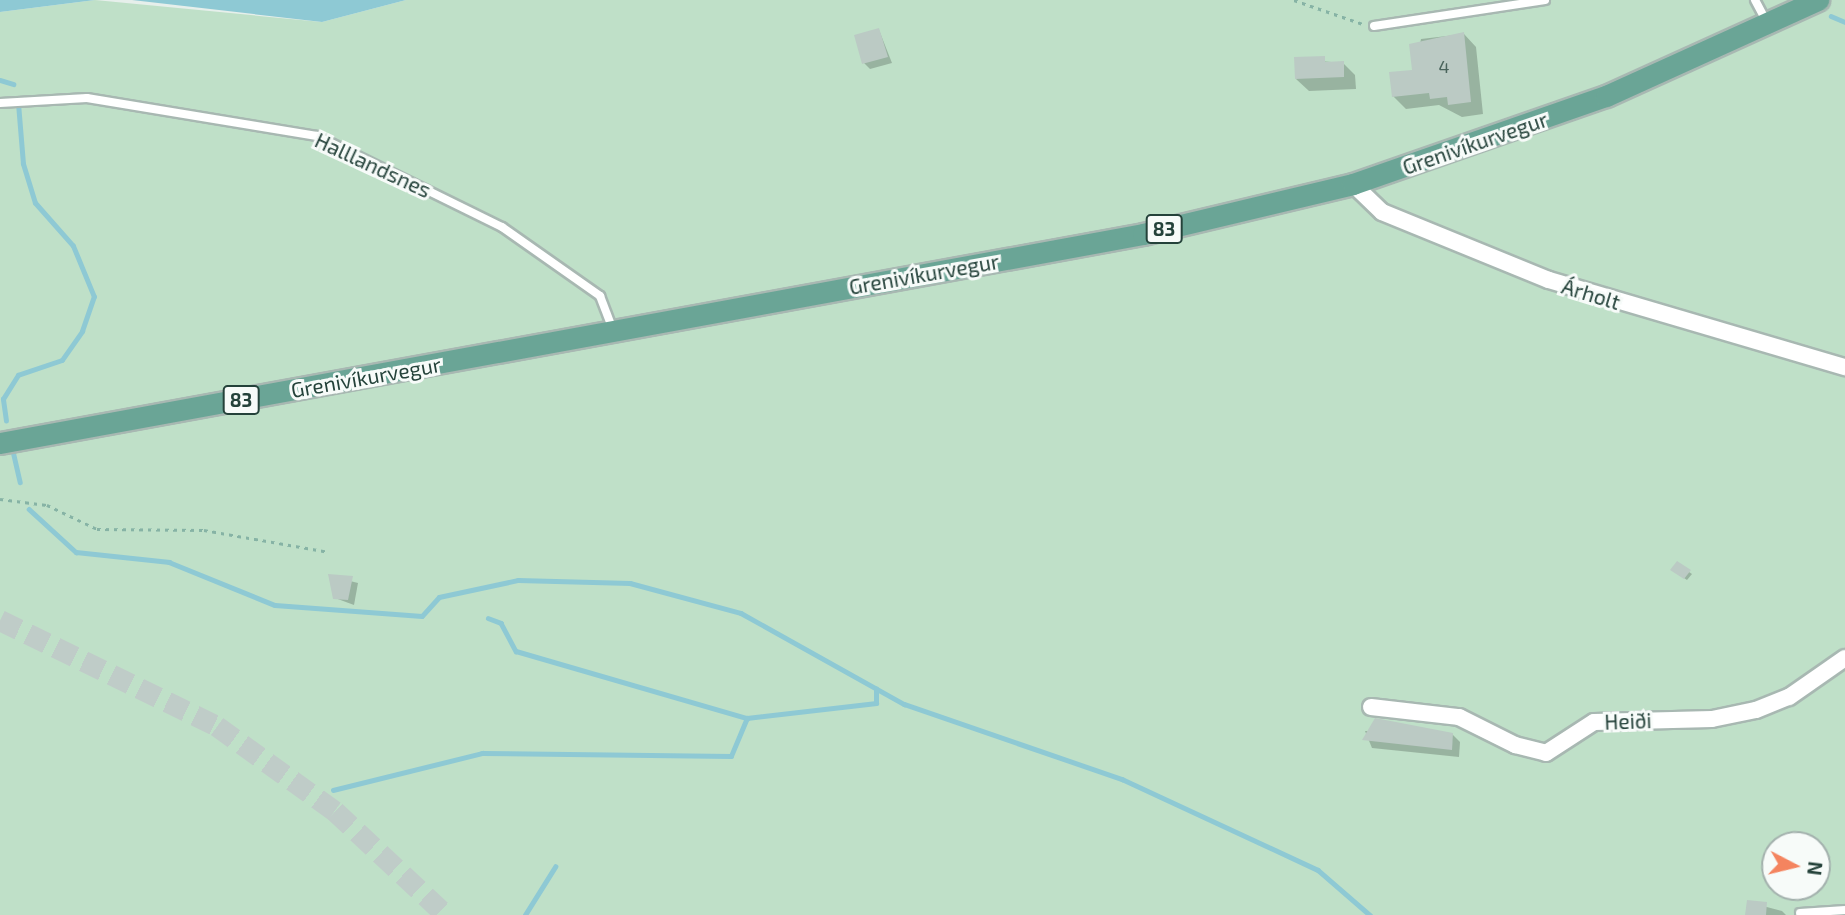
<!DOCTYPE html>
<meta charset="utf-8">
<style>
body{margin:0}
#map{position:relative;width:1845px;height:915px;overflow:hidden;background:#e6efeb;font-family:"Exo 2",sans-serif}
div>[style]{position:absolute}
[style*='--x']{left:calc(var(--x)*1px);top:calc(var(--y)*1px);width:calc(var(--w)*1px);rotate:calc(var(--a)*1deg)}
.green>*{inset:0;background:#bfe0c8}
.water>*{inset:0;background:#8ec9d4}
.shadow>*{inset:0;background:#0003}
.stream>*{height:4.5px;margin:-2.25px;padding:0 2.25px;transform-origin:2.25px;border-radius:2.25px;background:#8ec9d4}
.building>*{inset:0;background:#bbcac4}
.highway-tunnel>*{height:21px;margin-top:-10.5px;transform-origin:0;background:repeating-linear-gradient(90deg,#bfccc8 0 21px,transparent 0 31px)}
.path>*{height:2.5px;margin-top:-1.25px;transform-origin:0;background:repeating-linear-gradient(90deg,#86b3a5 0 3.5px,transparent 0 8.5px)}
.roads{filter:drop-shadow(2px 0 #a8b8b2) drop-shadow(-2px 0 #a8b8b2) drop-shadow(0 2px #a8b8b2) drop-shadow(0 -2px #a8b8b2)}
.lane>*{height:8px;margin:-4px;padding:0 4px;transform-origin:4px;border-radius:4px;background:#fff}
.street>*{height:16px;margin:-8px;padding:0 8px;transform-origin:8px;border-radius:8px;background:#fff}
.primary>*{height:21px;margin:-10.5px;padding:0 10.5px;transform-origin:10.5px;border-radius:10.5px;background:#6aa596}
span{translate:-50% -50%;white-space:nowrap;text-align:center;line-height:1.15;-webkit-text-stroke:6px #f7fbf9;paint-order:stroke}
.number-label{font-size:18px;color:#4a645c}
.number-label span{-webkit-text-stroke-width:0}
.shield-label span{padding:2px 5px;background:#f7fbf9;border:2px solid;border-radius:5px;-webkit-text-stroke-width:0}
.shield-label{font-size:19px;color:#24423a;font-weight:700}
.street-label{font-size:21px;color:#24423a}
.north{position:absolute;left:1761px;top:831px;width:70px;height:70px;box-sizing:border-box;background:#f7fbf9;border:2px solid #a3b1ad;border-radius:50%;rotate:97deg;font-size:19px;font-weight:700;line-height:28px;text-align:center;color:#24423a}
.north::after{content:'';display:block;margin:auto;width:24px;height:32px;background:#f4845f;clip-path:polygon(50% 0,100% 100%,50% 72%,0 100%)}
</style>
<div id="map">
<div class="green">
<div style="clip-path:polygon(evenodd,95px 0,322px 22px,406px 0,1845px 0,1845px 915px,0 915px,0 12px,95px 0,1775px 845px,1817px 845px,1817px 887px,1775px 887px,1775px 845px)"></div>
</div>
<div class="water">
<div style="clip-path:polygon(0 0,95px 0,0 12px)"></div>
<div style="clip-path:polygon(132px 0,406px 0,322px 22px)"></div>
</div>
<div class="shadow">
<div style="clip-path:polygon(879px 30px,892px 63px,870px 69px,864px 63px)"></div>
<div style="clip-path:polygon(1464px 34px,1476px 47px,1483px 114px,1462px 117px,1439px 105px,1406px 109px,1393px 96px,1414px 71px,1421px 39px)"></div>
<div style="clip-path:polygon(1296px 59px,1343px 63px,1355px 75px,1356px 89px,1309px 91px,1296px 79px)"></div>
<div style="clip-path:polygon(1675px 572px,1689px 572px,1692px 574px,1687px 580px)"></div>
<div style="clip-path:polygon(330px 576px,358px 583px,354px 605px,335px 598px)"></div>
<div style="clip-path:polygon(1365px 731px,1452px 734px,1460px 742px,1459px 757px,1372px 748px)"></div>
<div style="clip-path:polygon(1748px 902px,1782px 911px,1786px 915px,1747px 915px)"></div>
</div>
<div class="stream">
<div style="--x:1831;--y:16;--w:15;--a:23"></div>
<div style="--x:0;--y:80;--w:14;--a:17"></div>
<div style="--x:6;--y:421;--w:22;--a:-98"></div>
<div style="--x:3;--y:399;--w:28;--a:-58"></div>
<div style="--x:18;--y:375;--w:46;--a:-18.8"></div>
<div style="--x:62;--y:360;--w:35;--a:-55"></div>
<div style="--x:82;--y:331;--w:36;--a:-71"></div>
<div style="--x:94;--y:297;--w:55;--a:-112.4"></div>
<div style="--x:73;--y:246;--w:57;--a:-131.5"></div>
<div style="--x:35;--y:203;--w:41;--a:-107.1"></div>
<div style="--x:23;--y:164;--w:61;--a:-94.7"></div>
<div style="--x:13;--y:451;--w:32;--a:77"></div>
<div style="--x:29;--y:509;--w:64;--a:42.5"></div>
<div style="--x:76;--y:552;--w:94;--a:6.1"></div>
<div style="--x:169;--y:562;--w:114;--a:22.1"></div>
<div style="--x:275;--y:605;--w:147;--a:4.3"></div>
<div style="--x:422;--y:616;--w:25;--a:-48"></div>
<div style="--x:439;--y:597;--w:81;--a:-12.1"></div>
<div style="--x:518;--y:580;--w:112;--a:1.5"></div>
<div style="--x:630;--y:583;--w:115;--a:15.1"></div>
<div style="--x:741;--y:613;--w:187;--a:29.2"></div>
<div style="--x:904;--y:704;--w:231;--a:19"></div>
<div style="--x:1122;--y:779;--w:216;--a:24.9"></div>
<div style="--x:1318;--y:870;--w:69;--a:40.9"></div>
<div style="--x:488;--y:618;--w:14;--a:21"></div>
<div style="--x:501;--y:623;--w:32;--a:62"></div>
<div style="--x:516;--y:651;--w:241;--a:16.2"></div>
<div style="--x:747;--y:718;--w:130;--a:-6.6"></div>
<div style="--x:876;--y:703;--w:14;--a:-90"></div>
<div style="--x:333;--y:790;--w:154;--a:-13.9"></div>
<div style="--x:482;--y:753;--w:249;--a:0.7"></div>
<div style="--x:731;--y:756;--w:41;--a:-67.2"></div>
<div style="--x:525;--y:915;--w:57;--a:-58"></div>
</div>
<div class="building">
<div style="clip-path:polygon(879px 28px,888px 57px,862px 64px,854px 35px)"></div>
<div style="clip-path:polygon(1464px 32px,1471px 102px,1448px 105px,1447px 97px,1430px 99px,1429px 93px,1392px 97px,1389px 72px,1412px 70px,1409px 44px)"></div>
<div style="clip-path:polygon(1325px 56px,1325px 62px,1344px 61px,1344px 77px,1295px 79px,1294px 57px)"></div>
<div style="clip-path:polygon(1677px 561px,1691px 570px,1684px 579px,1670px 570px)"></div>
<div style="clip-path:polygon(328px 574px,353px 576px,348px 600px,333px 599px)"></div>
<div style="clip-path:polygon(1375px 718px,1453px 733px,1452px 750px,1362px 740px)"></div>
<div style="clip-path:polygon(1747px 900px,1767px 902px,1766px 915px,1745px 915px)"></div>
</div>
<div class="highway-tunnel">
<div style="--x:0;--y:620;--w:242;--a:26"></div>
<div style="--x:217;--y:726;--w:145;--a:35.8"></div>
<div style="--x:335;--y:811;--w:152;--a:43.1"></div>
</div>
<div class="path">
<div style="--x:1294;--y:0;--w:73;--a:19.2"></div>
<div style="--x:0;--y:499;--w:47;--a:7.3"></div>
<div style="--x:47;--y:505;--w:55;--a:25.6"></div>
<div style="--x:97;--y:529;--w:107;--a:0.5"></div>
<div style="--x:204;--y:530;--w:127;--a:10"></div>
</div>
<div class="roads">
<div class="lane">
<div style="--x:1755;--y:0;--w:24;--a:62"></div>
<div style="--x:1374;--y:26;--w:173;--a:-8.6"></div>
<div style="--x:0;--y:103;--w:87;--a:-3.3"></div>
<div style="--x:87;--y:98;--w:233;--a:9.4"></div>
<div style="--x:317;--y:136;--w:206;--a:26.2"></div>
<div style="--x:502;--y:227;--w:120;--a:35.1"></div>
<div style="--x:600;--y:296;--w:36;--a:69"></div>
<div style="--x:1800;--y:913;--w:45;--a:-3.8"></div>
</div>
<div class="street">
<div style="--x:1353;--y:184;--w:40;--a:44"></div>
<div style="--x:1382;--y:212;--w:180;--a:22.2"></div>
<div style="--x:1549;--y:280;--w:309;--a:16.4"></div>
<div style="--x:1371;--y:707;--w:89;--a:6.5"></div>
<div style="--x:1459;--y:717;--w:63;--a:26.6"></div>
<div style="--x:1515;--y:745;--w:32;--a:14"></div>
<div style="--x:1546;--y:753;--w:57;--a:-32.9"></div>
<div style="--x:1594;--y:722;--w:118;--a:-1.5"></div>
<div style="--x:1712;--y:719;--w:45;--a:-11.6"></div>
<div style="--x:1756;--y:710;--w:35;--a:-22"></div>
<div style="--x:1789;--y:697;--w:68;--a:-34.9"></div>
</div>
<div class="primary">
<div style="--x:0;--y:443;--w:1162;--a:-10.36"></div>
<div style="--x:1143;--y:234;--w:216;--a:-13.4"></div>
<div style="--x:1353;--y:184;--w:268;--a:-19.2"></div>
<div style="--x:1606;--y:96;--w:233;--a:-24.4"></div>
</div>
</div>
<div class="number-label">
<span style="left:1444px;top:66px">4</span>
</div>
<div class="shield-label">
<span style="left:1164px;top:229px">83</span>
<span style="left:241px;top:400px">83</span>
</div>
<div class="street-label">
<span style="left:1475px;top:143px;rotate:-19deg">Grenivíkurvegur</span>
<span style="left:373px;top:165px;rotate:25deg">Halllandsnes</span>
<span style="left:924px;top:274px;rotate:-10deg">Grenivíkurvegur</span>
<span style="left:1591px;top:294px;rotate:17deg">Árholt</span>
<span style="left:366px;top:377px;rotate:-10deg">Grenivíkurvegur</span>
<span style="left:1628px;top:721px;rotate:-2deg">Heiði</span>
</div>
<div class="north">N</div>
</div>
